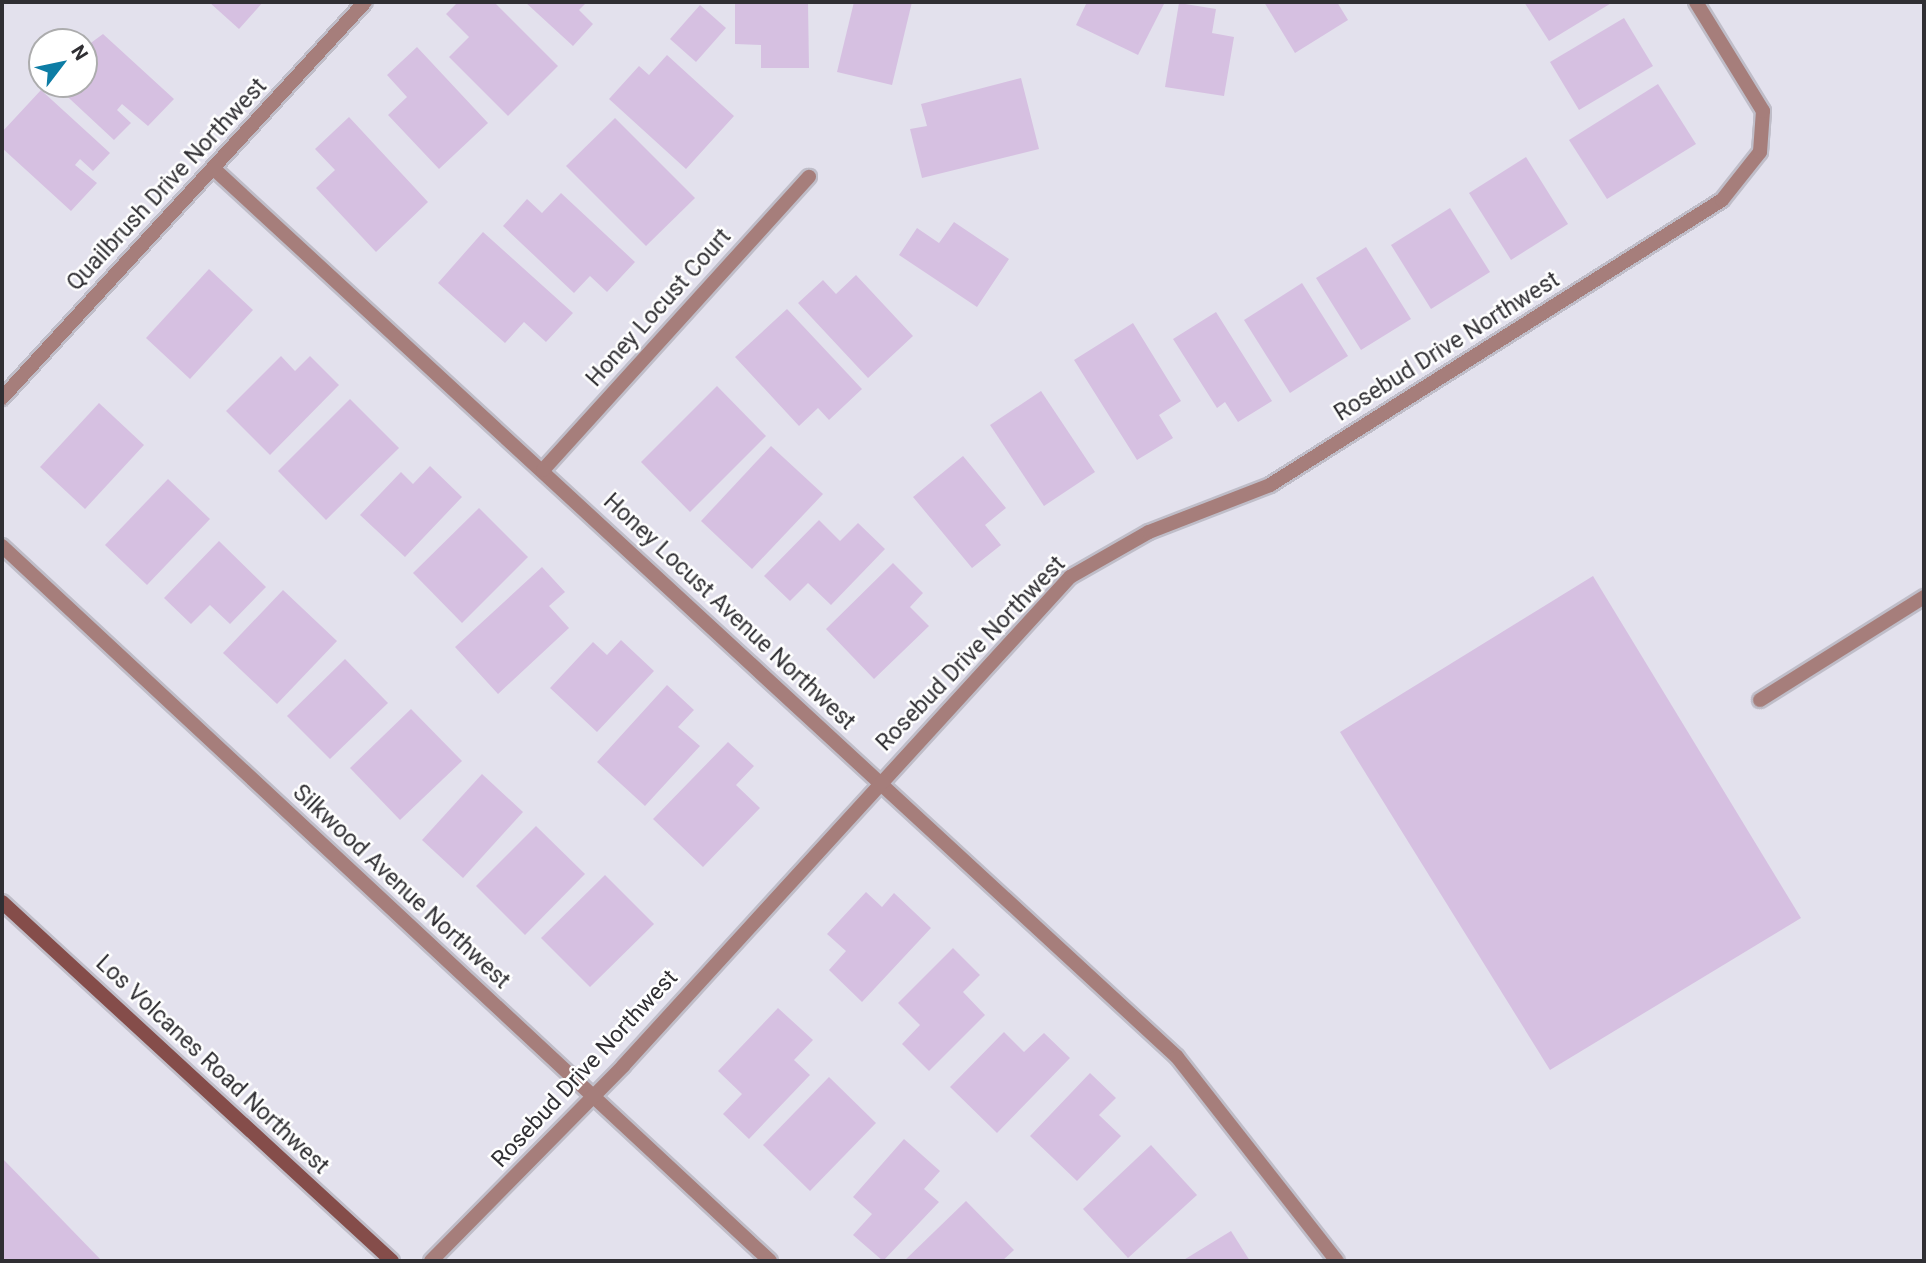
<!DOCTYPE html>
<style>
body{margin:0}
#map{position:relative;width:1926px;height:1263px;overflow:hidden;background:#e3e1ed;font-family:Roboto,sans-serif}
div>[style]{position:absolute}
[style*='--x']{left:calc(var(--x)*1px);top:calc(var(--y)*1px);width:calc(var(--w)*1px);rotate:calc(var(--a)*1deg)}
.building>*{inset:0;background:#d6c0e1}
.roads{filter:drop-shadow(2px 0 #bfbdc8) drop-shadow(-2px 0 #bfbdc8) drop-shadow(0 2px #bfbdc8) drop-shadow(0 -2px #bfbdc8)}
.lane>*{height:14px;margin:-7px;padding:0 7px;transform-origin:7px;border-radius:7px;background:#a67e7b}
.street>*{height:14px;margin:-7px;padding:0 7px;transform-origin:7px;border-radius:7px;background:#a67e7b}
.secondary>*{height:14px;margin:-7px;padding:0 7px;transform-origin:7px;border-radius:7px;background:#854d4a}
span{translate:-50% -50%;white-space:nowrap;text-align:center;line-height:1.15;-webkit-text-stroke:5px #fff;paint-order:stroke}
.street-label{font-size:23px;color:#302f33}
.frame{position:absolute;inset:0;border:4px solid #302f33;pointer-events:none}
.north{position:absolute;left:28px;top:28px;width:70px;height:70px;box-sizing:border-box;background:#fff;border:2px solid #acacad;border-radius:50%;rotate:58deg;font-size:19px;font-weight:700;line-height:28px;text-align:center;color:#302f33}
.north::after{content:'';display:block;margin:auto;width:24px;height:32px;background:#0d7da5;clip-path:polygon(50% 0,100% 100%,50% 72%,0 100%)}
</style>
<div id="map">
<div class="building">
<div style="clip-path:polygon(209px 2px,263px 2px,239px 29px)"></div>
<div style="clip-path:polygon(458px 2px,494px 2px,558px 66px,508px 116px,449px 57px,469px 37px,446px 14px)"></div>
<div style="clip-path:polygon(525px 2px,587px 2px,579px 10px,593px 24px,573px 46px)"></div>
<div style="clip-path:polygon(735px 2px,808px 2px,809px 68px,761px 68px,761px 45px,735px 44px)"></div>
<div style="clip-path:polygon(854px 2px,912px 2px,892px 85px,837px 72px)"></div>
<div style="clip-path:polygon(1087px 2px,1165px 2px,1138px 55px,1076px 25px)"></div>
<div style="clip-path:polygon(1264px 2px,1337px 2px,1348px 20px,1295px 53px)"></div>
<div style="clip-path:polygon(1524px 2px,1613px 2px,1549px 41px)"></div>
<div style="clip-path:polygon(1179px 3px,1216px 9px,1212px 33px,1234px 37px,1224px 96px,1165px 87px)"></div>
<div style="clip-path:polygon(700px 5px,726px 28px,696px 62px,670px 39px)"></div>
<div style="clip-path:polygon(1624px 18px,1653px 66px,1579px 110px,1550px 62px)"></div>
<div style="clip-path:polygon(103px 34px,174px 99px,148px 126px,122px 104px,117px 110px,131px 123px,114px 140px,56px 86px,84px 84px,84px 48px)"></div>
<div style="clip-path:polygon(417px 47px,488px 123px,439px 169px,388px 115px,407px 97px,387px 75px)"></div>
<div style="clip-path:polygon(667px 55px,734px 116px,686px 169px,609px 99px,639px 66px,649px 75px)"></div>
<div style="clip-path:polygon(1021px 78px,1039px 149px,922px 178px,910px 129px,927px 126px,921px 104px)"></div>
<div style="clip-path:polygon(1658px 84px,1696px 144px,1607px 199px,1569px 140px)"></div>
<div style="clip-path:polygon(41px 90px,110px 153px,93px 171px,80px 159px,75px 165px,97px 183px,71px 211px,2px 148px,2px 132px)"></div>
<div style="clip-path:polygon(349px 117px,428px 202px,376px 252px,316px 188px,335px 170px,315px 149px)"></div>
<div style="clip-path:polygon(615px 118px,695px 198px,646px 246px,566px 166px)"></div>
<div style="clip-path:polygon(1526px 157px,1568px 224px,1511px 260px,1469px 193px)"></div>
<div style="clip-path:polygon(561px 193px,635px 262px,607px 292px,590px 276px,574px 293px,503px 226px,527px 199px,542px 213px)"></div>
<div style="clip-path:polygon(1450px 208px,1490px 272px,1431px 309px,1391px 245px)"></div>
<div style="clip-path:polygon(954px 222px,1009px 259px,977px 307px,899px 255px,917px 228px,939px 243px)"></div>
<div style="clip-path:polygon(483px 232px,573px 313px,546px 342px,524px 322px,505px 343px,438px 283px)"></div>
<div style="clip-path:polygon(1366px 247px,1411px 319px,1361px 350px,1316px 278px)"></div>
<div style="clip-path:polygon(209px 269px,253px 310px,190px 379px,146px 338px)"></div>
<div style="clip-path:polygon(856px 275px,913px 336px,868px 378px,798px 303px,823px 280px,836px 294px)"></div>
<div style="clip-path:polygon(1302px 283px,1348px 356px,1290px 393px,1244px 320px)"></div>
<div style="clip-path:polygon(787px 309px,862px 389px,829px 420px,818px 408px,799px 426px,735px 357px)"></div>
<div style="clip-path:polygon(1216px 312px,1272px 401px,1238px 422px,1225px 402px,1217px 408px,1173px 339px)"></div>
<div style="clip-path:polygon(1133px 323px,1181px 401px,1159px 415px,1173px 438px,1137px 460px,1074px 360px)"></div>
<div style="clip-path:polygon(281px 356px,295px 371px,310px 356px,339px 385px,270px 455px,226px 411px)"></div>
<div style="clip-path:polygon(717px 386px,766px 436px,690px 512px,641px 462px)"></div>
<div style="clip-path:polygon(1041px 391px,1095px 472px,1044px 506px,990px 425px)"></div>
<div style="clip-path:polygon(350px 399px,399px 448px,326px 520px,278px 471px)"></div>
<div style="clip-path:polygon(99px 403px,144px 445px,85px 509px,40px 467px)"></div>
<div style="clip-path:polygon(771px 446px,823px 494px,752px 569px,701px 521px)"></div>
<div style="clip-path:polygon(963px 456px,1006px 508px,985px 525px,1001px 545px,972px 568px,913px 497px)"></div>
<div style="clip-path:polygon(430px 466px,462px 497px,405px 557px,360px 515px,401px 472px,413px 484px)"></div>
<div style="clip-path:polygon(168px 479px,210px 519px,147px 585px,105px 545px)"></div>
<div style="clip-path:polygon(479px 508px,528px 557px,462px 623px,413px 573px)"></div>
<div style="clip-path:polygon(819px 520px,840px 541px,858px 523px,885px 549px,831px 605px,808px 583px,790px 601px,764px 576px)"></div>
<div style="clip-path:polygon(219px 541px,266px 587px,230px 624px,210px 605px,191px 624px,164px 598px)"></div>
<div style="clip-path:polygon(893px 563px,923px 593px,910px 607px,929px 626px,874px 679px,826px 629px)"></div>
<div style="clip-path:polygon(542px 567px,565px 592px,549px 606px,569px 628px,498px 694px,455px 647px)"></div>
<div style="clip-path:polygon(1593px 576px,1801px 918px,1550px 1070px,1340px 732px)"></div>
<div style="clip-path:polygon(283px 590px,337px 641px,277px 704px,223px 653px)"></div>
<div style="clip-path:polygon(621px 640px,654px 671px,597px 732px,550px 688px,593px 642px,607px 655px)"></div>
<div style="clip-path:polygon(345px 659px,388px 703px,330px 759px,287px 716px)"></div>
<div style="clip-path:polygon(667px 685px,694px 710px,678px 727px,700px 746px,645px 806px,597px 762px)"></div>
<div style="clip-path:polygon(411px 709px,462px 761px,400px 820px,350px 768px)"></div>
<div style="clip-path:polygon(728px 742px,754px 766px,736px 785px,760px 808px,703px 867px,653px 819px)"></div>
<div style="clip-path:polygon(482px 774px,523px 812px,463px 878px,422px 840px)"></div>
<div style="clip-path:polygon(536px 826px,585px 874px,525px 935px,476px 886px)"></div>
<div style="clip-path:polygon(605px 875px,654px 924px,590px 987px,541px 938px)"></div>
<div style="clip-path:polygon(866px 892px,882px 907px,894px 893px,931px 928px,862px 1002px,829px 970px,846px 951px,827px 934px)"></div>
<div style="clip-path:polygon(953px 948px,980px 975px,963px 992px,985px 1015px,929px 1071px,902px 1044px,920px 1025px,898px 1003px)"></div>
<div style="clip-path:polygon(778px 1008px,813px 1040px,794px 1060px,810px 1075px,749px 1139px,723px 1114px,742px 1094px,718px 1071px)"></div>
<div style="clip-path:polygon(1004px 1032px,1024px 1052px,1044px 1033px,1070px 1058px,997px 1133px,950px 1087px)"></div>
<div style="clip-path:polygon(1090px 1073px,1116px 1098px,1099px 1115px,1121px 1136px,1077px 1181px,1030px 1136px)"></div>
<div style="clip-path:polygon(829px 1077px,876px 1123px,810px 1191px,763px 1145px)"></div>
<div style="clip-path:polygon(904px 1139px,940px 1171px,924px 1189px,939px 1202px,883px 1261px,853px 1235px,872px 1214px,853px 1197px)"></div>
<div style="clip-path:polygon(1151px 1145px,1197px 1195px,1128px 1258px,1083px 1209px)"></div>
<div style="clip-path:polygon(2px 1158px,102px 1261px,2px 1261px)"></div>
<div style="clip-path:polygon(966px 1201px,1014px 1250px,1002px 1261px,904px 1261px)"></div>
<div style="clip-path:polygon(1231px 1231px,1250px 1261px,1182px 1261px)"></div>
</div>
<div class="roads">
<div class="lane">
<div style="--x:1760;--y:700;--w:194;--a:-32.1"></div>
</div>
<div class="street">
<div style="--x:213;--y:168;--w:1311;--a:42.68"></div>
<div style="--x:1177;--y:1057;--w:259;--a:51.9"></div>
<div style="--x:2;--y:398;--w:537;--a:-47.49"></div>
<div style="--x:543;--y:470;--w:396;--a:-47.8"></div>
<div style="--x:2;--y:546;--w:1049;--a:42.95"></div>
<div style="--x:431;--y:1261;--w:274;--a:-45.4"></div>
<div style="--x:623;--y:1066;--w:663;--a:-47.57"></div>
<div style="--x:1070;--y:577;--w:91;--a:-29.7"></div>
<div style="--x:1149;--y:532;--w:130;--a:-21.2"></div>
<div style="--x:1270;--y:485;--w:534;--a:-32.23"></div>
<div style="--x:1722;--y:200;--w:61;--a:-51.6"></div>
<div style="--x:1760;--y:152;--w:41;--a:-85.8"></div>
<div style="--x:1763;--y:111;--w:128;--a:-121.6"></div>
</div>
<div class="secondary">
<div style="--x:2;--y:902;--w:530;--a:42.63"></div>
</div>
</div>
<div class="street-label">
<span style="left:167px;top:185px;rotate:-47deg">Quailbrush Drive Northwest</span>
<span style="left:659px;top:308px;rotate:-48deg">Honey Locust Court</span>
<span style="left:1447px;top:347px;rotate:-32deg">Rosebud Drive Northwest</span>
<span style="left:729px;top:612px;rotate:43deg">Honey Locust Avenue Northwest</span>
<span style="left:971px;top:654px;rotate:-46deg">Rosebud Drive Northwest</span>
<span style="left:401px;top:887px;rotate:43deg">Silkwood Avenue Northwest</span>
<span style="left:212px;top:1065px;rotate:43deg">Los Volcanes Road Northwest</span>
<span style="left:585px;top:1069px;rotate:-47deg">Rosebud Drive Northwest</span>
</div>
<div class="frame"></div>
<div class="north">N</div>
</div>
